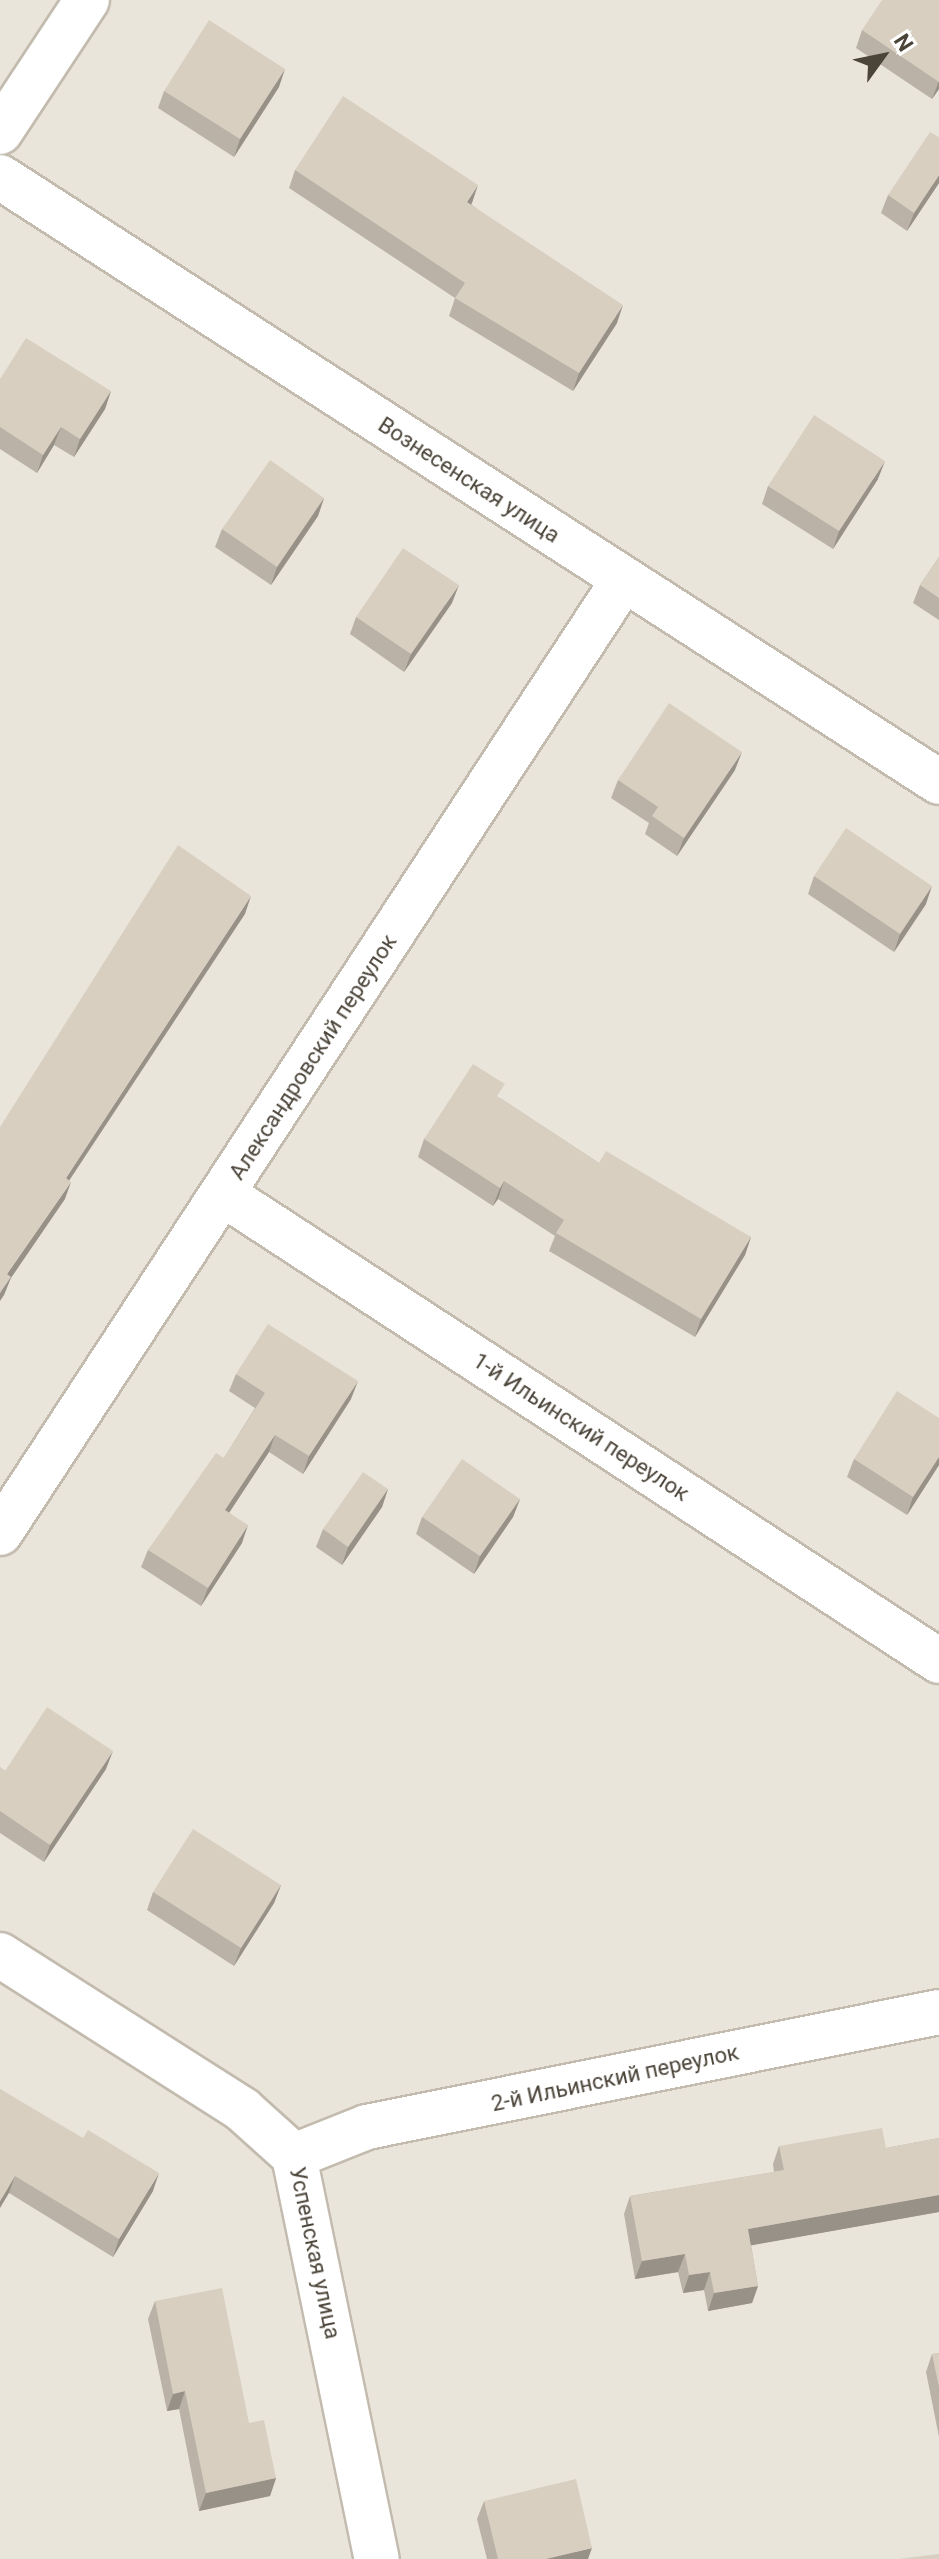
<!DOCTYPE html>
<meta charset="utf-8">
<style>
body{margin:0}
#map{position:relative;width:939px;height:2559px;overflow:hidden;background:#f6f3ec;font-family:Roboto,sans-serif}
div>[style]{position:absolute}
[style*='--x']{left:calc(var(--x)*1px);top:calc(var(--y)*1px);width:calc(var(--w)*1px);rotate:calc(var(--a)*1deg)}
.residential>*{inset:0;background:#eae5da}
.roads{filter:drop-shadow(2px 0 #c2bbae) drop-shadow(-2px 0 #c2bbae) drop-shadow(0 2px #c2bbae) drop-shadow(0 -2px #c2bbae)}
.street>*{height:44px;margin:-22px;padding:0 22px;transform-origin:22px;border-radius:22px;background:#fff}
.wall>*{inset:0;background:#bab2a6}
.shaded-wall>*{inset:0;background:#979187}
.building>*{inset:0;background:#d8cfc1}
span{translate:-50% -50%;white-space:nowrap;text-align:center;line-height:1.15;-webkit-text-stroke:8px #fff;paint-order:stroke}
.street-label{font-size:22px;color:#4b4439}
.north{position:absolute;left:843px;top:16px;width:80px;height:80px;-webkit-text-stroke:6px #fff;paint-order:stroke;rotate:57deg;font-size:22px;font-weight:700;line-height:32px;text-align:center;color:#4b4439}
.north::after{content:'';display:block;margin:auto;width:28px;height:36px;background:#4b4439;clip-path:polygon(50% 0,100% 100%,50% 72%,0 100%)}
</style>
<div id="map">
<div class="residential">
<div style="clip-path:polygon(0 0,939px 0,939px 2559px,0 2559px)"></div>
</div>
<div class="roads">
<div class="street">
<div style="--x:0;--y:132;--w:158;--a:-56.6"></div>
<div style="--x:0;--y:177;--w:1117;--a:32.79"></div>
<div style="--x:223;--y:1194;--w:855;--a:33.11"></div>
<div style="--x:0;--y:1533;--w:1140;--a:-56.81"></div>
<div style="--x:0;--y:1955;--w:288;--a:32.5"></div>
<div style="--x:243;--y:2110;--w:69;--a:42"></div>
<div style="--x:294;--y:2156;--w:411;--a:78.4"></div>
<div style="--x:294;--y:2156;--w:79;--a:-21.7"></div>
<div style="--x:367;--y:2127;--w:583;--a:-11.37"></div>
</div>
</div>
<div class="wall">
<div style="clip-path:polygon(939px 0,939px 89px,932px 99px,856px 48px,862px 30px)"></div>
<div style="clip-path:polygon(279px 87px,234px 157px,158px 108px,164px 91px)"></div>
<div style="clip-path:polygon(295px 170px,471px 204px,617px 323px,573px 391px,449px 316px,455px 298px,289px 188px)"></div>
<div style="clip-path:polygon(939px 183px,907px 231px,881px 213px,888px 195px)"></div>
<div style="clip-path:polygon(0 379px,111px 391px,105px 409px,74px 457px,54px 445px,37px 473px,0 449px)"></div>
<div style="clip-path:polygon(878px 479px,833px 549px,762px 504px,768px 486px)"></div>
<div style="clip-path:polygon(324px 498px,318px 516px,271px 585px,215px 547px,222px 529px)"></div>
<div style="clip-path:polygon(939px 557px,939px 620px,913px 603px,920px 585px)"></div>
<div style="clip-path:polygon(452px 603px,404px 672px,350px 634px,356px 617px)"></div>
<div style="clip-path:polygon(735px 770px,677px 856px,645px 834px,649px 823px,611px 798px,618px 780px)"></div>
<div style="clip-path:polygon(814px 876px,926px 904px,894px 952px,808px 894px)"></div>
<div style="clip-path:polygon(500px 1098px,599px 1163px,751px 1237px,745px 1255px,695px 1337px,549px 1251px,555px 1236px,498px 1199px,493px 1206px,418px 1157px,424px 1139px)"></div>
<div style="clip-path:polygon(236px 1374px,351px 1399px,303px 1474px,269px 1452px,229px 1513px,242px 1543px,201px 1606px,141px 1567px,148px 1550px,224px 1458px,255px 1408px,229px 1391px)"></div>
<div style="clip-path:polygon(939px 1418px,939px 1465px,907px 1515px,847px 1477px,854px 1459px)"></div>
<div style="clip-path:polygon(388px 1489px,382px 1507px,342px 1565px,316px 1547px,323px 1529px)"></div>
<div style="clip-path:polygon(520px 1499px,513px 1517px,474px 1574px,416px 1534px,422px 1517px)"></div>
<div style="clip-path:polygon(0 1767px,5px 1771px,106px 1769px,44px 1862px,0 1833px)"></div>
<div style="clip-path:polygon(281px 1885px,274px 1903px,234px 1966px,147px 1910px,153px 1892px)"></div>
<div style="clip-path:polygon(0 2089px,153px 2191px,113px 2257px,9px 2193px)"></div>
<div style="clip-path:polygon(939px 2138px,939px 2212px,751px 2245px,758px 2286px,752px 2303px,708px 2311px,704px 2290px,683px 2293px,678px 2272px,635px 2279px,624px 2214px,630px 2196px,774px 2172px,773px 2164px,779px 2146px,886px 2148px)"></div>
<div style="clip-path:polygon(155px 2301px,249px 2423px,276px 2478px,270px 2496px,199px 2511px,179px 2409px,167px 2411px,148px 2319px)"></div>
<div style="clip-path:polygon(939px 2353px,939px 2437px,926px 2372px,932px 2354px)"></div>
<div style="clip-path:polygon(484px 2501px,588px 2559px,487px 2559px,477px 2519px)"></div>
</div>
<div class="shaded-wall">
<div style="clip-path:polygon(285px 69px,279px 87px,234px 157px,240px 139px)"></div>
<div style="clip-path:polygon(939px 81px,939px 89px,932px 99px)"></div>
<div style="clip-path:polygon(939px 175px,939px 183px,907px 231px,914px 213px)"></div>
<div style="clip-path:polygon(478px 185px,472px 203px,461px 220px,467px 202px)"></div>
<div style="clip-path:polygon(623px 305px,617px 323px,573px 391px,579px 373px)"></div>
<div style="clip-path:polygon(111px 391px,105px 409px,74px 457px,80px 439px)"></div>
<div style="clip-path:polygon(61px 427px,54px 445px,37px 473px,43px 455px)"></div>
<div style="clip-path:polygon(885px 461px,878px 479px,833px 549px,839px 531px)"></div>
<div style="clip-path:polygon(324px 498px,318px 516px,271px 585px,277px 567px)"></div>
<div style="clip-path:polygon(459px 585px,452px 603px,404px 672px,411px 654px)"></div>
<div style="clip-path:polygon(742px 752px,735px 770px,677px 856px,684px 838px)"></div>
<div style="clip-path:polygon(932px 886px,926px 904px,894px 952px,900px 934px)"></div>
<div style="clip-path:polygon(251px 896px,245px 914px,59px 1196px,66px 1178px)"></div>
<div style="clip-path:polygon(504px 1181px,498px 1199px,493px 1206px,500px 1188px)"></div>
<div style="clip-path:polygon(71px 1182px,65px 1199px,11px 1278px,4px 1295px,0 1301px,0 1293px,7px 1274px)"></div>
<div style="clip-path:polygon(751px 1237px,745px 1255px,695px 1337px,701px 1319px)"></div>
<div style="clip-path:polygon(358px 1381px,351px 1399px,303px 1474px,309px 1456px)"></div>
<div style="clip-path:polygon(275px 1435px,269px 1452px,219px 1528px,225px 1510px)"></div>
<div style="clip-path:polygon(939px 1457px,939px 1465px,907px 1515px,913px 1497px)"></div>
<div style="clip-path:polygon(388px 1489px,382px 1507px,342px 1565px,348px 1547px)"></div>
<div style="clip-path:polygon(520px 1499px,513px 1517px,474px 1574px,480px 1556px)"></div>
<div style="clip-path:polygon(248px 1525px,242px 1543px,201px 1606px,208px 1588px)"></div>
<div style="clip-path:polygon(113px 1751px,106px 1769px,44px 1862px,50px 1845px)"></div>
<div style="clip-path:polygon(281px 1885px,274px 1903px,234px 1966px,241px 1948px)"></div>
<div style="clip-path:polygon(159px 2173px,153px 2191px,113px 2257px,119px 2239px)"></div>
<div style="clip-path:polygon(15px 2176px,9px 2193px,0 2208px,0 2201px)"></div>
<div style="clip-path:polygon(939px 2195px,939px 2212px,742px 2247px,748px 2229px)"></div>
<div style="clip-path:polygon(685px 2254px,678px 2272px,635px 2279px,642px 2261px)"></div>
<div style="clip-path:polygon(710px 2272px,704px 2290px,683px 2293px,689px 2275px)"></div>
<div style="clip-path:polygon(758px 2286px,752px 2303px,708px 2311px,714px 2293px)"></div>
<div style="clip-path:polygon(185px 2391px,179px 2409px,167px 2411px,173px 2394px)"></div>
<div style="clip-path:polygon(276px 2478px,270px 2496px,199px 2511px,206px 2493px)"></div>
<div style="clip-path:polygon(592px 2548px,588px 2559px,546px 2559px)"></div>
</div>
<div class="building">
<div style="clip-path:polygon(882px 0,939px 0,939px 82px,862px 30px)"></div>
<div style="clip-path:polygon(209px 20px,285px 69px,240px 139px,164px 91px)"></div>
<div style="clip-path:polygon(343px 96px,478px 185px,467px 202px,623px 305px,579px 373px,455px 298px,465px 283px,295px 170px)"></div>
<div style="clip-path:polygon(930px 132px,939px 137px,939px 175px,914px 213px,888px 195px)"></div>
<div style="clip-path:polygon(26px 338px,111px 391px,80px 439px,61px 427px,43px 455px,0 427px,0 379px)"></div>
<div style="clip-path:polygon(814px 415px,885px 461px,839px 531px,768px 486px)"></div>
<div style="clip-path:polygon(270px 460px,324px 498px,277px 567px,222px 529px)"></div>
<div style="clip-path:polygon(403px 548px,459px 585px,411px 654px,356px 617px)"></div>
<div style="clip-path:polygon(939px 557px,939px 598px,920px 585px)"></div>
<div style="clip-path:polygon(669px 703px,742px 752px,684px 838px,652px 816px,658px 807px,618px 780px)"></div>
<div style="clip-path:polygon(846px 828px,932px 886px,900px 934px,814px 876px)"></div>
<div style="clip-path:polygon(178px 845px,251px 896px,66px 1178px,71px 1182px,7px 1274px,11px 1277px,0 1293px,0 1127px)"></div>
<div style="clip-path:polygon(473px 1064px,505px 1084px,497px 1096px,599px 1163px,606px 1151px,751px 1237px,701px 1319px,556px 1233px,564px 1220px,504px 1181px,500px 1188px,424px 1139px)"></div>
<div style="clip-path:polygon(268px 1324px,358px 1381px,309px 1456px,275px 1435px,225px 1510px,248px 1525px,208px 1588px,148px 1550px,216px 1453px,224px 1458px,265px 1393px,236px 1374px)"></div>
<div style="clip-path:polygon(897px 1391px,939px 1418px,939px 1457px,913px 1497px,854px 1459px)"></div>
<div style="clip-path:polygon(462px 1459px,520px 1499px,480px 1556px,422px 1517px)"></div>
<div style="clip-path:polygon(363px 1472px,388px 1489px,348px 1547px,323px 1529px)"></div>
<div style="clip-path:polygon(47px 1707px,113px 1751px,50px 1845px,0 1811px,0 1767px,5px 1771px)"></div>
<div style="clip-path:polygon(193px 1829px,281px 1885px,241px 1948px,153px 1892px)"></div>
<div style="clip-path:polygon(0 2089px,83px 2138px,88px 2130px,159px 2173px,119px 2239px,15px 2176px,0 2201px)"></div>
<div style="clip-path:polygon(882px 2128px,886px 2148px,939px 2138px,939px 2195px,748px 2229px,758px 2286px,714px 2293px,710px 2272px,689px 2275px,685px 2254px,642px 2261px,630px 2196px,784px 2170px,779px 2146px)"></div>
<div style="clip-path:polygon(222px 2288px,249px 2423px,264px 2420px,276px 2478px,206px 2493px,185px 2391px,173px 2394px,155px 2301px)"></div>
<div style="clip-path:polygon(939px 2353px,939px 2387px,932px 2354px)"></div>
<div style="clip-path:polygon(576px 2479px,592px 2548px,546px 2559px,498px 2559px,484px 2501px)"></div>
<div style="clip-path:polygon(939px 2554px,939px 2559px,898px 2559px)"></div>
</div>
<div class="street-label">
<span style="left:469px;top:480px;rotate:33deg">Вознесенская улица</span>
<span style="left:313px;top:1057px;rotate:-57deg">Александровский переулок</span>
<span style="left:581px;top:1427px;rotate:33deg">1-й Ильинский переулок</span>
<span style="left:615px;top:2078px;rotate:-12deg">2-й Ильинский переулок</span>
<span style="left:315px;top:2253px;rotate:78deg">Успенская улица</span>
</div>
<div class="north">N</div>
</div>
